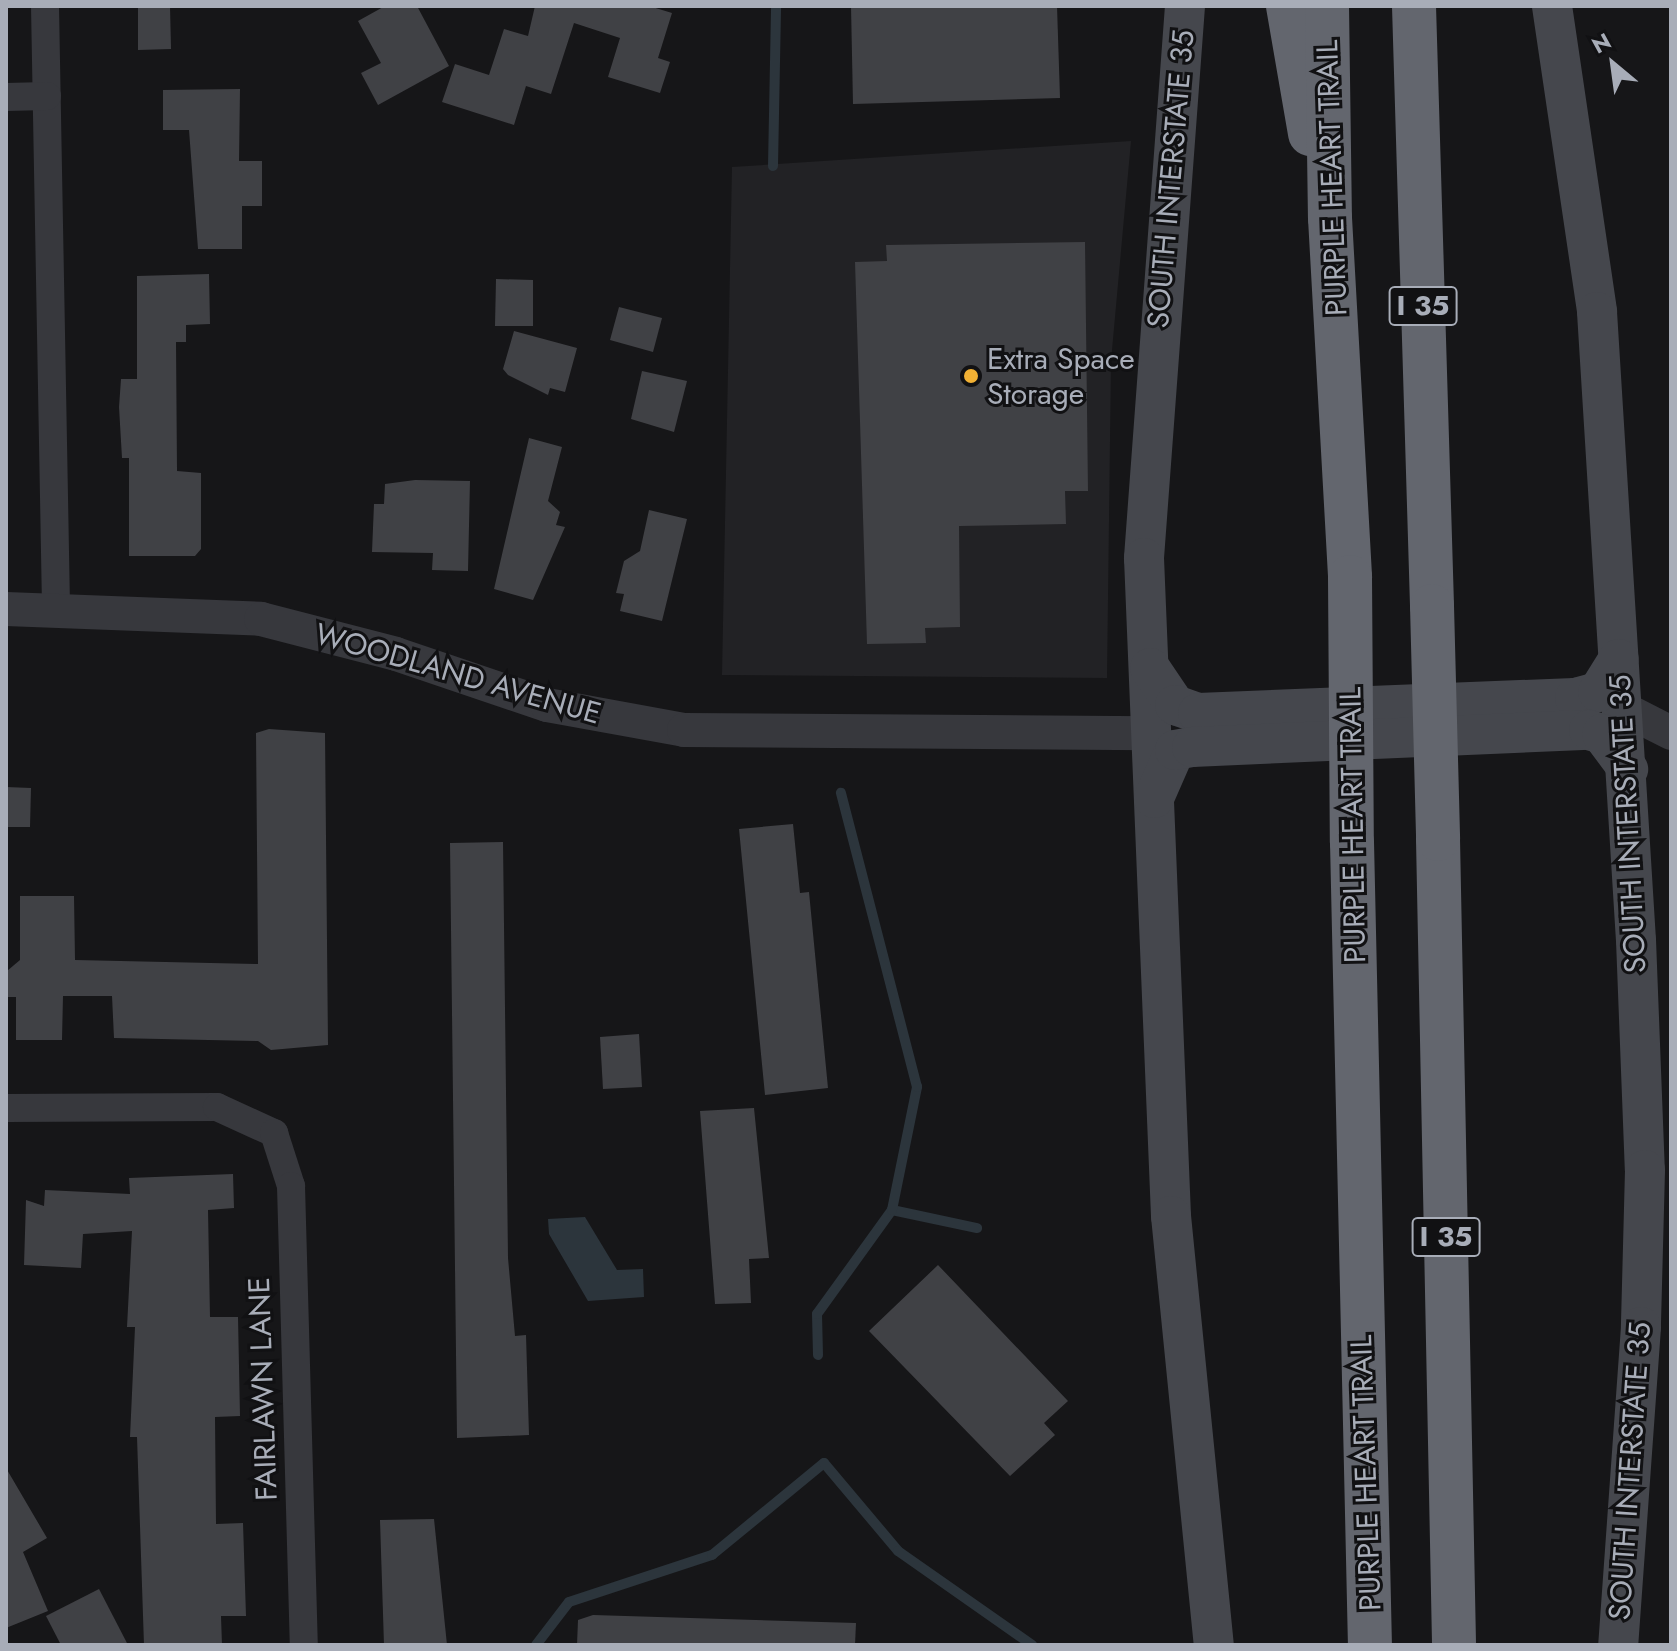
<!DOCTYPE html>
<style>
body{margin:0}
#map{position:relative;width:1677px;height:1651px;overflow:hidden;background:#161618;font-family:Jost,sans-serif}
div>[style]{position:absolute}
[style*='--x']{left:calc(var(--x)*1px);top:calc(var(--y)*1px);width:calc(var(--w)*1px);rotate:calc(var(--a)*1deg)}
.built>*{inset:0;background:#222225}
.water>*{inset:0;background:#2c353c}
.stream>*{height:10px;margin:-5px;padding:0 5px;transform-origin:5px;border-radius:5px;background:#2c353c}
.building>*{inset:0;background:#404145}
.minor>*{height:28px;margin:-14px;padding:0 14px;transform-origin:14px;border-radius:14px;background:#37383d}
.tertiary>*{height:34px;margin:-17px;padding:0 17px;transform-origin:17px;border-radius:17px;background:#37383d}
.secondary>*{height:40px;margin:-20px;padding:0 20px;transform-origin:20px;border-radius:20px;background:#45474d}
.motorway>*{height:44px;margin:-22px;padding:0 22px;transform-origin:22px;border-radius:22px;background:#63666e}
.motorway-bridge>*{height:44px;margin:-22px;padding:0 22px;transform-origin:22px;border-radius:22px;background:#63666e}
.dots>*{width:22px;height:22px;translate:-50% -50%;box-sizing:border-box;border:4px solid #111113;border-radius:50%}
span{translate:-50% -50%;white-space:nowrap;text-align:center;line-height:1.15;-webkit-text-stroke:6px #111113;paint-order:stroke}
.shield-label span{padding:2px 6px;background:#111113;border:2px solid;border-radius:6px;-webkit-text-stroke-width:0}
.shield-label{font-size:28px;color:#a8adb8;font-weight:700}
.street-label{font-size:30px;color:#a8adb8}
.poi-label{font-size:30px;color:#a8adb8}
.left{translate:0 -50%;text-align:left}
.frame{position:absolute;inset:0;border:8px solid #a8adb8;pointer-events:none}
.north{position:absolute;left:1573px;top:24px;width:80px;height:80px;-webkit-text-stroke:6px #111113;paint-order:stroke;rotate:331deg;font-size:22px;font-weight:700;line-height:32px;text-align:center;color:#a8adb8}
.north::after{content:'';display:block;margin:auto;width:28px;height:36px;background:#a8adb8;clip-path:polygon(50% 0,100% 100%,50% 72%,0 100%)}
</style>
<div id="map">
<div class="built">
<div style="clip-path:polygon(1131px 141px,1111px 361px,1107px 678px,722px 675px,732px 167px)"></div>
</div>
<div class="water">
<div style="clip-path:polygon(585px 1217px,617px 1270px,643px 1269px,644px 1297px,588px 1301px,549px 1234px,548px 1219px)"></div>
</div>
<div class="stream">
<div style="--x:773;--y:166;--w:160;--a:-88.9"></div>
<div style="--x:892;--y:1210;--w:87;--a:12"></div>
<div style="--x:818;--y:1355;--w:41;--a:-91.4"></div>
<div style="--x:817;--y:1314;--w:128;--a:-54.2"></div>
<div style="--x:892;--y:1210;--w:126;--a:-78.5"></div>
<div style="--x:917;--y:1087;--w:304;--a:-104.5"></div>
<div style="--x:536;--y:1645;--w:54;--a:-52.5"></div>
<div style="--x:569;--y:1602;--w:151;--a:-18.2"></div>
<div style="--x:712;--y:1555;--w:145;--a:-39.4"></div>
<div style="--x:824;--y:1463;--w:115;--a:49.9"></div>
<div style="--x:898;--y:1551;--w:164;--a:35"></div>
</div>
<div class="building">
<div style="clip-path:polygon(138px 6px,170px 6px,171px 49px,138px 50px)"></div>
<div style="clip-path:polygon(385px 6px,417px 6px,449px 66px,378px 105px,361px 73px,381px 63px,358px 21px)"></div>
<div style="clip-path:polygon(535px 6px,649px 6px,672px 13px,658px 58px,670px 62px,660px 93px,608px 77px,620px 38px,574px 23px,551px 94px,526px 86px,514px 125px,442px 102px,455px 64px,489px 75px,504px 29px,528px 36px)"></div>
<div style="clip-path:polygon(851px 6px,1057px 6px,1060px 98px,853px 104px)"></div>
<div style="clip-path:polygon(240px 89px,239px 161px,262px 161px,262px 206px,242px 206px,242px 249px,198px 249px,189px 130px,163px 130px,163px 90px)"></div>
<div style="clip-path:polygon(1085px 242px,1088px 491px,1065px 491px,1066px 524px,959px 526px,960px 627px,925px 628px,926px 643px,867px 644px,855px 262px,887px 261px,886px 245px)"></div>
<div style="clip-path:polygon(209px 274px,210px 324px,186px 325px,186px 342px,176px 342px,177px 471px,201px 473px,201px 549px,195px 556px,129px 556px,129px 458px,122px 458px,119px 407px,121px 379px,137px 379px,137px 276px)"></div>
<div style="clip-path:polygon(496px 279px,533px 280px,533px 326px,495px 326px)"></div>
<div style="clip-path:polygon(619px 307px,662px 318px,653px 352px,610px 340px)"></div>
<div style="clip-path:polygon(514px 331px,577px 348px,565px 392px,550px 388px,548px 395px,508px 375px,503px 369px)"></div>
<div style="clip-path:polygon(642px 371px,687px 381px,674px 432px,631px 419px)"></div>
<div style="clip-path:polygon(529px 438px,562px 447px,548px 501px,560px 512px,556px 525px,565px 527px,533px 600px,494px 589px)"></div>
<div style="clip-path:polygon(415px 480px,470px 481px,468px 571px,432px 570px,433px 553px,372px 552px,374px 504px,384px 504px,385px 484px)"></div>
<div style="clip-path:polygon(649px 510px,687px 519px,662px 621px,620px 611px,624px 594px,616px 593px,624px 561px,640px 551px)"></div>
<div style="clip-path:polygon(269px 729px,325px 733px,328px 1045px,271px 1050px,258px 1041px,114px 1038px,112px 996px,63px 996px,62px 1040px,16px 1040px,16px 997px,6px 997px,7px 971px,20px 960px,20px 896px,74px 896px,75px 960px,258px 964px,256px 733px)"></div>
<div style="clip-path:polygon(6px 787px,31px 788px,30px 827px,6px 827px)"></div>
<div style="clip-path:polygon(793px 824px,800px 893px,809px 892px,828px 1088px,765px 1095px,739px 829px)"></div>
<div style="clip-path:polygon(503px 842px,508px 1258px,515px 1336px,526px 1335px,529px 1435px,457px 1438px,450px 843px)"></div>
<div style="clip-path:polygon(639px 1034px,642px 1087px,603px 1089px,600px 1037px)"></div>
<div style="clip-path:polygon(754px 1108px,769px 1258px,749px 1259px,751px 1303px,715px 1304px,700px 1111px)"></div>
<div style="clip-path:polygon(233px 1174px,234px 1208px,208px 1210px,210px 1317px,238px 1317px,240px 1416px,215px 1417px,216px 1524px,243px 1523px,246px 1616px,221px 1616px,222px 1645px,144px 1645px,137px 1437px,130px 1437px,135px 1327px,127px 1327px,132px 1231px,83px 1234px,81px 1268px,24px 1265px,26px 1200px,44px 1206px,45px 1190px,130px 1194px,129px 1178px)"></div>
<div style="clip-path:polygon(938px 1265px,1068px 1401px,1044px 1423px,1055px 1435px,1010px 1476px,869px 1331px)"></div>
<div style="clip-path:polygon(6px 1468px,47px 1538px,23px 1552px,48px 1611px,6px 1628px)"></div>
<div style="clip-path:polygon(434px 1519px,447px 1645px,384px 1645px,380px 1520px)"></div>
<div style="clip-path:polygon(99px 1589px,128px 1645px,61px 1645px,46px 1616px)"></div>
<div style="clip-path:polygon(593px 1615px,856px 1623px,855px 1645px,577px 1645px,578px 1620px)"></div>
</div>
<div class="minor">
<div style="--x:45;--y:6;--w:603;--a:88.95"></div>
<div style="--x:6;--y:97;--w:41;--a:-1.4"></div>
<div style="--x:6;--y:1108;--w:211;--a:-0.3"></div>
<div style="--x:217;--y:1107;--w:63;--a:24.5"></div>
<div style="--x:274;--y:1133;--w:56;--a:72.2"></div>
<div style="--x:291;--y:1186;--w:459;--a:88.4"></div>
</div>
<div class="tertiary">
<div style="--x:6;--y:609;--w:255;--a:2.2"></div>
<div style="--x:261;--y:619;--w:139;--a:14.5"></div>
<div style="--x:396;--y:654;--w:159;--a:18.7"></div>
<div style="--x:547;--y:705;--w:139;--a:10.3"></div>
<div style="--x:684;--y:730;--w:466;--a:0.4"></div>
<div style="--x:1622;--y:708;--w:55;--a:27"></div>
</div>
<div class="secondary">
<div style="--x:1185;--y:6;--w:554;--a:94.25"></div>
<div style="--x:1144;--y:558;--w:659;--a:87.65"></div>
<div style="--x:1171;--y:1216;--w:431;--a:84.3"></div>
<div style="--x:1552;--y:6;--w:309;--a:81.6"></div>
<div style="--x:1597;--y:312;--w:629;--a:86.45"></div>
<div style="--x:1636;--y:940;--w:230;--a:87.8"></div>
<div style="--x:1645;--y:1170;--w:157;--a:91.5"></div>
<div style="--x:1641;--y:1327;--w:319;--a:94.1"></div>
<div style="--x:1150;--y:668;--w:45;--a:56"></div>
<div style="--x:1175;--y:705;--w:24;--a:19"></div>
<div style="--x:1198;--y:713;--w:377;--a:-2.3"></div>
<div style="--x:1575;--y:698;--w:24;--a:-15"></div>
<div style="--x:1598;--y:692;--w:39;--a:-58"></div>
<div style="--x:1154;--y:798;--w:52;--a:-66.4"></div>
<div style="--x:1175;--y:750;--w:17;--a:-10"></div>
<div style="--x:1192;--y:747;--w:397;--a:-2.5"></div>
<div style="--x:1589;--y:730;--w:14;--a:17"></div>
<div style="--x:1602;--y:734;--w:44;--a:53.4"></div>
</div>
<div class="motorway">
<div style="--x:1288;--y:6;--w:130;--a:80.2"></div>
<div style="--x:1327;--y:6;--w:212;--a:89.2"></div>
<div style="--x:1330;--y:218;--w:360;--a:86.8"></div>
<div style="--x:1414;--y:6;--w:600;--a:88.28"></div>
<div style="--x:1438;--y:839;--w:806;--a:88.86"></div>
<div style="--x:1352;--y:842;--w:803;--a:88.72"></div>
</div>
<div class="motorway-bridge">
<div style="--x:1350;--y:577;--w:265;--a:89.6"></div>
<div style="--x:1432;--y:606;--w:233;--a:88.5"></div>
</div>
<div class="dots">
<div style="left:971px;top:376px;background:#f2b134"></div>
</div>
<div class="shield-label">
<span style="left:1423px;top:306px">I 35</span>
<span style="left:1446px;top:1237px">I 35</span>
</div>
<div class="street-label">
<span style="left:1332px;top:178px;rotate:-92deg">PURPLE HEART TRAIL</span>
<span style="left:1171px;top:179px;rotate:-85deg">SOUTH INTERSTATE 35</span>
<span style="left:458px;top:674px;rotate:16deg">WOODLAND AVENUE</span>
<span style="left:1628px;top:824px;rotate:-93deg">SOUTH INTERSTATE 35</span>
<span style="left:1353px;top:825px;rotate:-91deg">PURPLE HEART TRAIL</span>
<span style="left:263px;top:1389px;rotate:-92deg">FAIRLAWN LANE</span>
<span style="left:1630px;top:1471px;rotate:-86deg">SOUTH INTERSTATE 35</span>
<span style="left:1366px;top:1473px;rotate:-92deg">PURPLE HEART TRAIL</span>
</div>
<div class="poi-label">
<span class="left" style="left:987px;top:376px">Extra Space<br>Storage</span>
</div>
<div class="frame"></div>
<div class="north">N</div>
</div>
